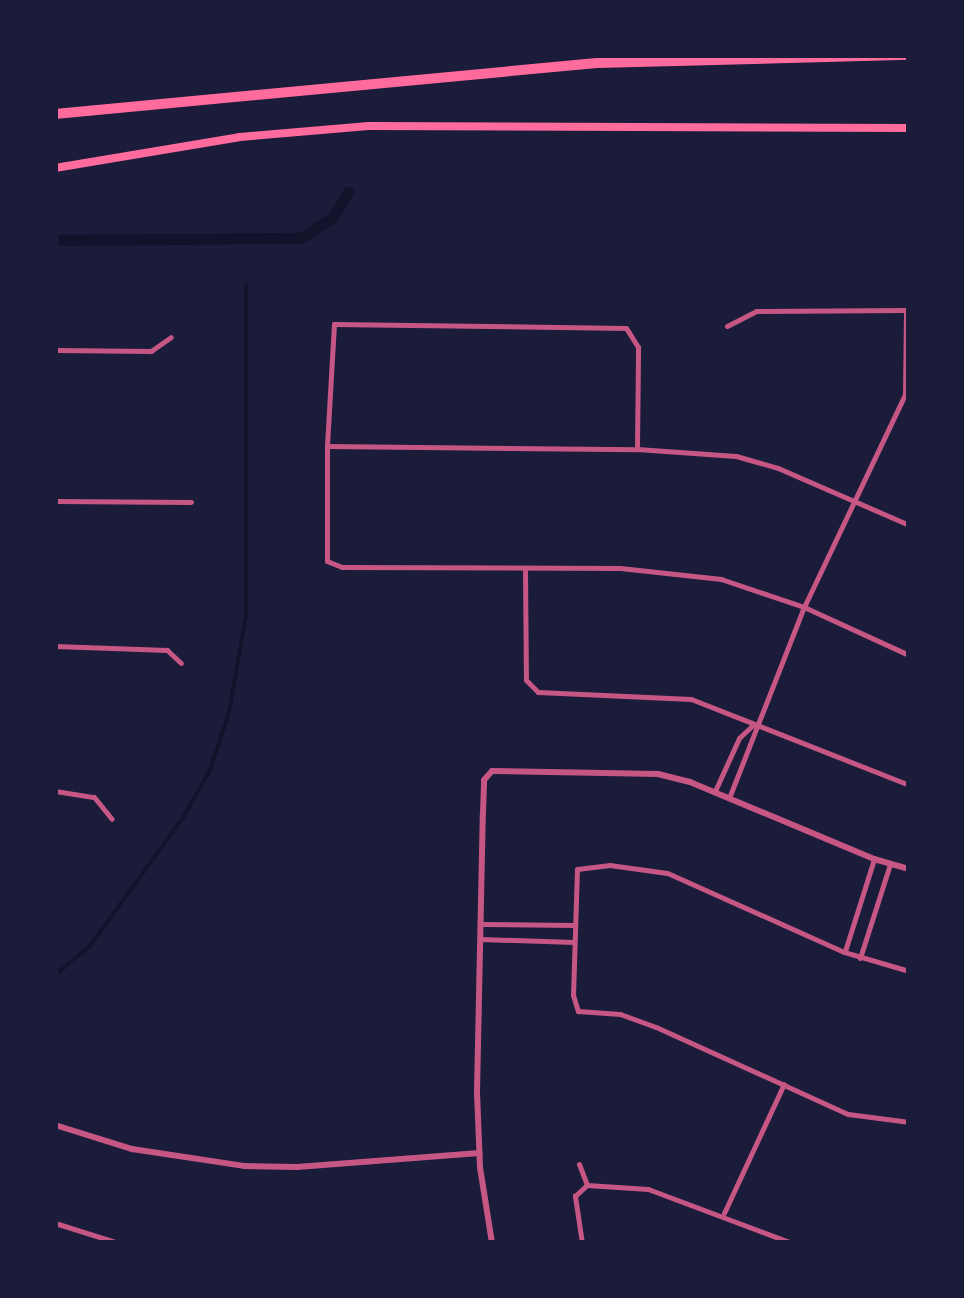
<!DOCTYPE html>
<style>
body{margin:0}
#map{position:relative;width:964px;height:1298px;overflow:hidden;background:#1b1b3a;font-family:"Roboto Condensed",sans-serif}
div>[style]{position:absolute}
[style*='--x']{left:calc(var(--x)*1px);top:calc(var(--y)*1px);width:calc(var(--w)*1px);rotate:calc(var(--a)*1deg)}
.stream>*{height:4px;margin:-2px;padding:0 2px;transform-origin:2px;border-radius:2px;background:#12122b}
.canal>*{height:11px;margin:-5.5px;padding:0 5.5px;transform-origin:5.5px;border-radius:5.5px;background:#12122b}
.minor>*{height:5px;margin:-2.5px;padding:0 2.5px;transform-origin:2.5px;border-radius:2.5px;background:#c65784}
.tertiary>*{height:6px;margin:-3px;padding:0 3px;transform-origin:3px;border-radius:3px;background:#c65784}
.primary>*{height:8px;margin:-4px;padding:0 4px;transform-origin:4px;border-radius:4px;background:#ff6b9d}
.motorway>*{height:10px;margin:-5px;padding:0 5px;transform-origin:5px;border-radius:5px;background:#ff6b9d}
span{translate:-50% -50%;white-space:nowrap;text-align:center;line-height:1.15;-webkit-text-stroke:8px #1b1b3a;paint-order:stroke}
.frame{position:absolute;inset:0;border:58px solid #1b1b3a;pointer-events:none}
</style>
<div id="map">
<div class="stream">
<div style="--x:55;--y:975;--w:45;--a:-39.6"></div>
<div style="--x:90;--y:946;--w:160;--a:-54.1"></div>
<div style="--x:184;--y:816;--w:53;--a:-60.5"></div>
<div style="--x:210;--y:770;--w:61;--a:-71.9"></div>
<div style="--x:229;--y:712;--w:97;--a:-80"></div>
<div style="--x:246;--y:616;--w:330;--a:-90"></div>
</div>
<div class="canal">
<div style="--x:55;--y:240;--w:246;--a:-0.5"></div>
<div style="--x:301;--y:238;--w:37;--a:-33"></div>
<div style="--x:332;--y:218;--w:31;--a:-58"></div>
</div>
<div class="minor">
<div style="--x:727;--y:326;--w:33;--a:-27"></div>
<div style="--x:756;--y:311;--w:150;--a:-0.4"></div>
<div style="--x:55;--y:350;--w:96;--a:0.6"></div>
<div style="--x:151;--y:351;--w:24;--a:-35"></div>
<div style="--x:327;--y:446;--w:310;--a:0.6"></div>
<div style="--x:637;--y:449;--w:99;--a:4"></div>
<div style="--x:736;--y:456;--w:44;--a:15.9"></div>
<div style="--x:778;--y:468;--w:143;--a:23.5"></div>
<div style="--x:637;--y:449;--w:102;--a:-89.4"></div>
<div style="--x:638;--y:347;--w:22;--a:-122"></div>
<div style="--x:626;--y:328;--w:292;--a:-179.2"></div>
<div style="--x:334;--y:324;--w:122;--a:93.3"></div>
<div style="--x:327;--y:446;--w:115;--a:90"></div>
<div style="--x:327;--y:561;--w:16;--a:22"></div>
<div style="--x:342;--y:567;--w:278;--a:0.2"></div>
<div style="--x:620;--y:568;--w:102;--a:6.2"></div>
<div style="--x:721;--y:579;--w:88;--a:18.6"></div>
<div style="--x:804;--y:607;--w:115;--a:24.6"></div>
<div style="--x:55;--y:501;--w:136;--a:0.4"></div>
<div style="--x:525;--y:570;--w:110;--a:89.5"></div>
<div style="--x:526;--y:680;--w:17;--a:45"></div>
<div style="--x:538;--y:692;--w:153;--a:2.6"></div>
<div style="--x:691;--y:699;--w:234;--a:21.5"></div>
<div style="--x:55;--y:646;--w:112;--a:2"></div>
<div style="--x:167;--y:650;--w:19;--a:43"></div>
<div style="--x:55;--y:791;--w:39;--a:9"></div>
<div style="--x:94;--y:797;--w:28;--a:51"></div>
<div style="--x:715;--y:791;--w:58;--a:-65.6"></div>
<div style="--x:739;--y:738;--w:19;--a:-43"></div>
<div style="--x:729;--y:798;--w:205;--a:-68.6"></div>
<div style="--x:804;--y:607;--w:236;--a:-64.6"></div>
<div style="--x:905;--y:394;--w:84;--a:-89.3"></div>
<div style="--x:481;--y:924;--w:93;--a:0.6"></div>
<div style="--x:481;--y:939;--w:93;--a:1.8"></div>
<div style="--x:845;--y:951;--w:96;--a:-72.5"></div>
<div style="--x:860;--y:958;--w:99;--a:-72.3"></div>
<div style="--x:909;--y:971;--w:68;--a:-163.7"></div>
<div style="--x:844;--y:952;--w:194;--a:-155.9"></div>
<div style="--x:667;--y:873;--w:58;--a:-172"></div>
<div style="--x:610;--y:865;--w:33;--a:173"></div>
<div style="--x:577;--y:869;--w:126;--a:91.8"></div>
<div style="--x:573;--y:995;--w:17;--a:73"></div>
<div style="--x:578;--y:1011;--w:42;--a:4.1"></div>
<div style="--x:620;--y:1014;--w:38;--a:20"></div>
<div style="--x:656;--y:1027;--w:211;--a:24.4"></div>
<div style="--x:848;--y:1114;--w:62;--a:7.5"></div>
<div style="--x:579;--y:1164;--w:22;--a:69"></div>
<div style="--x:587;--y:1185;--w:61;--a:3.8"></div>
<div style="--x:648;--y:1189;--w:154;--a:20.6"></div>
<div style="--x:724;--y:1213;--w:142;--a:-65.1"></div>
<div style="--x:55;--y:1223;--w:67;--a:17.4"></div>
<div style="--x:582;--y:1243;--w:48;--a:-98.5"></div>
<div style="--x:575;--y:1196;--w:16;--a:-43"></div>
</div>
<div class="tertiary">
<div style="--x:55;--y:1125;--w:81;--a:17.3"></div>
<div style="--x:132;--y:1149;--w:113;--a:8.6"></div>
<div style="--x:244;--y:1166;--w:53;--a:1.1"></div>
<div style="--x:297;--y:1167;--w:183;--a:-4.4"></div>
<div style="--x:492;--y:1243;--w:77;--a:-99"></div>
<div style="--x:480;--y:1167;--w:75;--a:-92.3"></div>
<div style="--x:477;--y:1092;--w:279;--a:-88.8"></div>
<div style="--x:483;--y:813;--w:33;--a:-88"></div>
<div style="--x:484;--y:780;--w:12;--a:-48"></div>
<div style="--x:492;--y:771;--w:166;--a:1"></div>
<div style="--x:658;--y:774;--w:33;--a:14"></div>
<div style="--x:690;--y:782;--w:199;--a:22.7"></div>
<div style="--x:874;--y:859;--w:36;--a:16"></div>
</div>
<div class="primary">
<div style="--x:55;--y:168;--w:188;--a:-9.5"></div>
<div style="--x:240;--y:137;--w:129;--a:-4.9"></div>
<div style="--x:369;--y:126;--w:540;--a:0.21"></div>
</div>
<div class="motorway">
<div style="--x:55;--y:114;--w:544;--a:-5.38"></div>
<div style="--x:597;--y:63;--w:312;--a:-1.5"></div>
</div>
<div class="frame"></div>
</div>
